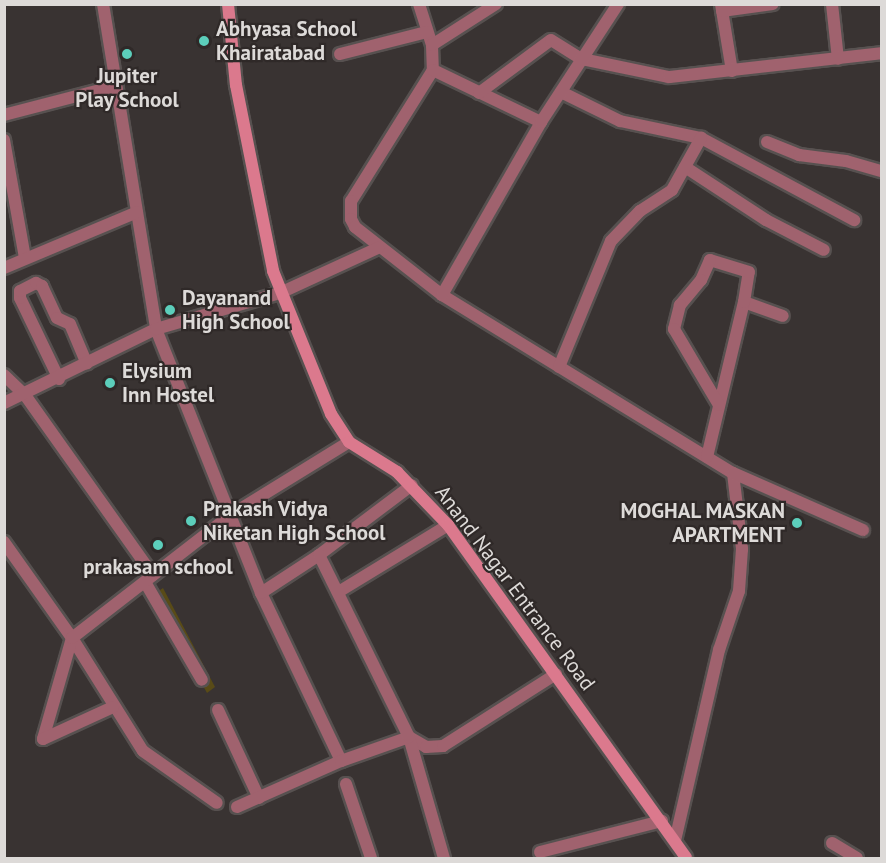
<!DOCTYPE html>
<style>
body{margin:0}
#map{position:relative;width:886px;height:863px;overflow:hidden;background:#393332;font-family:"PT Sans",sans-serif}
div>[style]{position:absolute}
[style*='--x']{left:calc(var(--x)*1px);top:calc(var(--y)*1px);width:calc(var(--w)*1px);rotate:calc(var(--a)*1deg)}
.green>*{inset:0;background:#594b17}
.roads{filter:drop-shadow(2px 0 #575150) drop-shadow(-2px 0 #575150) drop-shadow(0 2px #575150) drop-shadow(0 -2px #575150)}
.street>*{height:12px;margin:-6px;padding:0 6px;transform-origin:6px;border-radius:6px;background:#a0626e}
.secondary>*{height:12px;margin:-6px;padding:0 6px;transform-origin:6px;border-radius:6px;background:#db798d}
.dots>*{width:16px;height:16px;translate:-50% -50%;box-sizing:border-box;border:3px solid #2f2928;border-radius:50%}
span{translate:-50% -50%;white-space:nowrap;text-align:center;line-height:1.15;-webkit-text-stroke:4.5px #2f2928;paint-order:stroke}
.poi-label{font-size:21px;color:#dddad8;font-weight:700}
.left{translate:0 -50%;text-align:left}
.right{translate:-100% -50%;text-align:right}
.street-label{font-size:21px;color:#dddad8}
.frame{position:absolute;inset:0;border:6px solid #dddad8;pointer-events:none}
</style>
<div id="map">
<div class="green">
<div style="clip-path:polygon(163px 588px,215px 687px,207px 693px,153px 595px)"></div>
</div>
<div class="roads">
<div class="street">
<div style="--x:103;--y:4;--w:329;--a:80.7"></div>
<div style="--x:156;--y:329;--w:284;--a:68.3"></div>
<div style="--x:261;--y:593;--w:186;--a:64.5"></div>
<div style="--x:419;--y:4;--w:43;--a:72.4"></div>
<div style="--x:432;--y:45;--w:25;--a:88"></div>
<div style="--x:433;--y:70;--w:155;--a:122"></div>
<div style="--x:351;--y:201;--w:18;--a:90"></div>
<div style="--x:351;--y:219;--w:9;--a:63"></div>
<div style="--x:355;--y:227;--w:110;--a:38"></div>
<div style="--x:442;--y:295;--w:341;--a:31.5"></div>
<div style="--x:733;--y:473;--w:77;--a:83.2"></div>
<div style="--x:742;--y:549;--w:42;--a:94.1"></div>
<div style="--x:739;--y:591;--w:62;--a:108.7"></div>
<div style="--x:719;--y:650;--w:195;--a:103"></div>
<div style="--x:721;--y:4;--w:68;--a:80.7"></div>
<div style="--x:832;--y:4;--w:55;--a:83.8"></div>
<div style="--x:722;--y:11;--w:51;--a:-7.8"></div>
<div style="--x:432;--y:45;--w:76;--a:-32.6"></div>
<div style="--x:340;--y:54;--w:90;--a:-14.2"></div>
<div style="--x:433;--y:70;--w:120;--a:25.7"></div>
<div style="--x:561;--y:92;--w:66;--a:26.2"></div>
<div style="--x:620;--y:121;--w:83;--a:11.9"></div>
<div style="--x:701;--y:138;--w:174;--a:28.2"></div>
<div style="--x:479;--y:93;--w:89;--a:-36.4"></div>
<div style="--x:551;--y:40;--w:36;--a:32"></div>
<div style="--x:582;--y:59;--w:89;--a:11.7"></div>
<div style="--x:669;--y:77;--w:214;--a:-6.4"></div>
<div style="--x:4;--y:115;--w:115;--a:-14.6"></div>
<div style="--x:4;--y:140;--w:120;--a:79.9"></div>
<div style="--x:767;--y:142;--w:35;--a:22"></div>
<div style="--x:799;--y:155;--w:47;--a:7.3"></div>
<div style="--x:846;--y:161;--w:37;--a:16"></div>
<div style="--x:685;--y:167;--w:97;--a:33.2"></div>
<div style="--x:766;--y:220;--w:65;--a:27.3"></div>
<div style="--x:4;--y:268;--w:144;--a:-22.8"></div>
<div style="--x:442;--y:295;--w:199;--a:-60.2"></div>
<div style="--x:541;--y:122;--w:141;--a:-56.9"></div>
<div style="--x:744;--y:302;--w:41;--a:19.7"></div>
<div style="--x:559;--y:367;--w:136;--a:-67.6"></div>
<div style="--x:611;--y:241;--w:42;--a:-46"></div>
<div style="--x:640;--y:211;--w:38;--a:-33"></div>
<div style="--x:672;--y:190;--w:60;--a:-60.9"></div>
<div style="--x:4;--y:375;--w:29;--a:44"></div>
<div style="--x:25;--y:395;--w:221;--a:54.6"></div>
<div style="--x:59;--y:379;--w:90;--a:-115.7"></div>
<div style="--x:20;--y:298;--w:7;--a:-90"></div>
<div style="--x:20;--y:291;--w:18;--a:-27"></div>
<div style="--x:36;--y:283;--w:7;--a:27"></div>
<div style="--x:42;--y:286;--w:35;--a:65"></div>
<div style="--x:57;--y:318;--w:14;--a:25"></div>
<div style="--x:70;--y:324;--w:43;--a:67"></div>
<div style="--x:4;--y:403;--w:169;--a:-26"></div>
<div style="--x:156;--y:329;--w:129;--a:-16.2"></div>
<div style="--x:280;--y:293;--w:108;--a:-24.7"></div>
<div style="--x:707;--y:457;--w:159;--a:-76.6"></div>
<div style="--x:744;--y:302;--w:30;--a:-81"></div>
<div style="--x:749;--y:272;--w:41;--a:-162.9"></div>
<div style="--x:710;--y:260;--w:22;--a:114"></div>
<div style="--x:701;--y:280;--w:33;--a:130"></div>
<div style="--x:680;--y:305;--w:25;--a:104"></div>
<div style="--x:674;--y:329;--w:88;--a:59.4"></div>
<div style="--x:733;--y:473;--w:142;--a:23.7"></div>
<div style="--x:4;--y:542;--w:118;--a:54.7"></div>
<div style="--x:72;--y:638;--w:133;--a:57.9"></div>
<div style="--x:143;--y:751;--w:90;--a:35.1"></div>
<div style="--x:145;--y:582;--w:113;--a:59.8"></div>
<div style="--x:340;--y:591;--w:127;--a:-31.4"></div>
<div style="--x:261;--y:593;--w:69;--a:-33.2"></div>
<div style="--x:319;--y:555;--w:116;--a:-37"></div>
<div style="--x:218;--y:710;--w:97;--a:65"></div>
<div style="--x:409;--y:737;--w:20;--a:30"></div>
<div style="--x:426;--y:747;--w:17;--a:-3"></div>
<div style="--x:443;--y:746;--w:134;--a:-32.5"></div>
<div style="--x:409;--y:737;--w:126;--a:73.9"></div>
<div style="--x:43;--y:739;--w:105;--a:-74"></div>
<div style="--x:72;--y:638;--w:202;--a:-37.8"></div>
<div style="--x:232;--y:514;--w:137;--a:-31.6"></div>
<div style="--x:43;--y:739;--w:77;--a:-24.6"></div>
<div style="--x:346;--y:784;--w:78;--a:71.3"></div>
<div style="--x:237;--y:807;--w:114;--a:-23.9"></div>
<div style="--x:341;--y:761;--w:72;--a:-19.4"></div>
<div style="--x:409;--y:737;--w:203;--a:-116.3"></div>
<div style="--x:832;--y:843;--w:29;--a:31"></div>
<div style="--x:540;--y:852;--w:126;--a:-14.3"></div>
</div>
<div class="secondary">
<div style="--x:228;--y:4;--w:81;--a:84.4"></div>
<div style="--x:236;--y:85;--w:190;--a:78.7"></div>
<div style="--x:273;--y:271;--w:154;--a:67.9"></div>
<div style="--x:331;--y:414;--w:33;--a:57"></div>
<div style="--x:349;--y:442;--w:57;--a:32"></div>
<div style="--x:397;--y:472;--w:74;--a:46.1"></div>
<div style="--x:448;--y:525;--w:409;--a:54.4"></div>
</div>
</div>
<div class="dots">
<div style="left:204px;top:41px;background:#5ccebb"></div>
<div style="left:127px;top:54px;background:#5ccebb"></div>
<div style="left:170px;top:310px;background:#5ccebb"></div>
<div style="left:110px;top:383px;background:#5ccebb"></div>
<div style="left:191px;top:521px;background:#5ccebb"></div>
<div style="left:797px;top:523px;background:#5ccebb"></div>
<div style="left:158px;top:545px;background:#5ccebb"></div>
</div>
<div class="poi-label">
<span class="left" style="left:216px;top:41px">Abhyasa School<br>Khairatabad</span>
<span style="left:127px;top:88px">Jupiter<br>Play School</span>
<span class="left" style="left:182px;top:310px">Dayanand<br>High School</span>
<span class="left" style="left:122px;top:383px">Elysium<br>Inn Hostel</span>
<span class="left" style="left:203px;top:521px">Prakash Vidya<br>Niketan High School</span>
<span class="right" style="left:785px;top:523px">MOGHAL MASKAN<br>APARTMENT</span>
<span style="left:158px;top:567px">prakasam school</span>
</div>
<div class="street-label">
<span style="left:515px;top:588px;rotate:53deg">Anand Nagar Entrance Road</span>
</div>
<div class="frame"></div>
</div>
